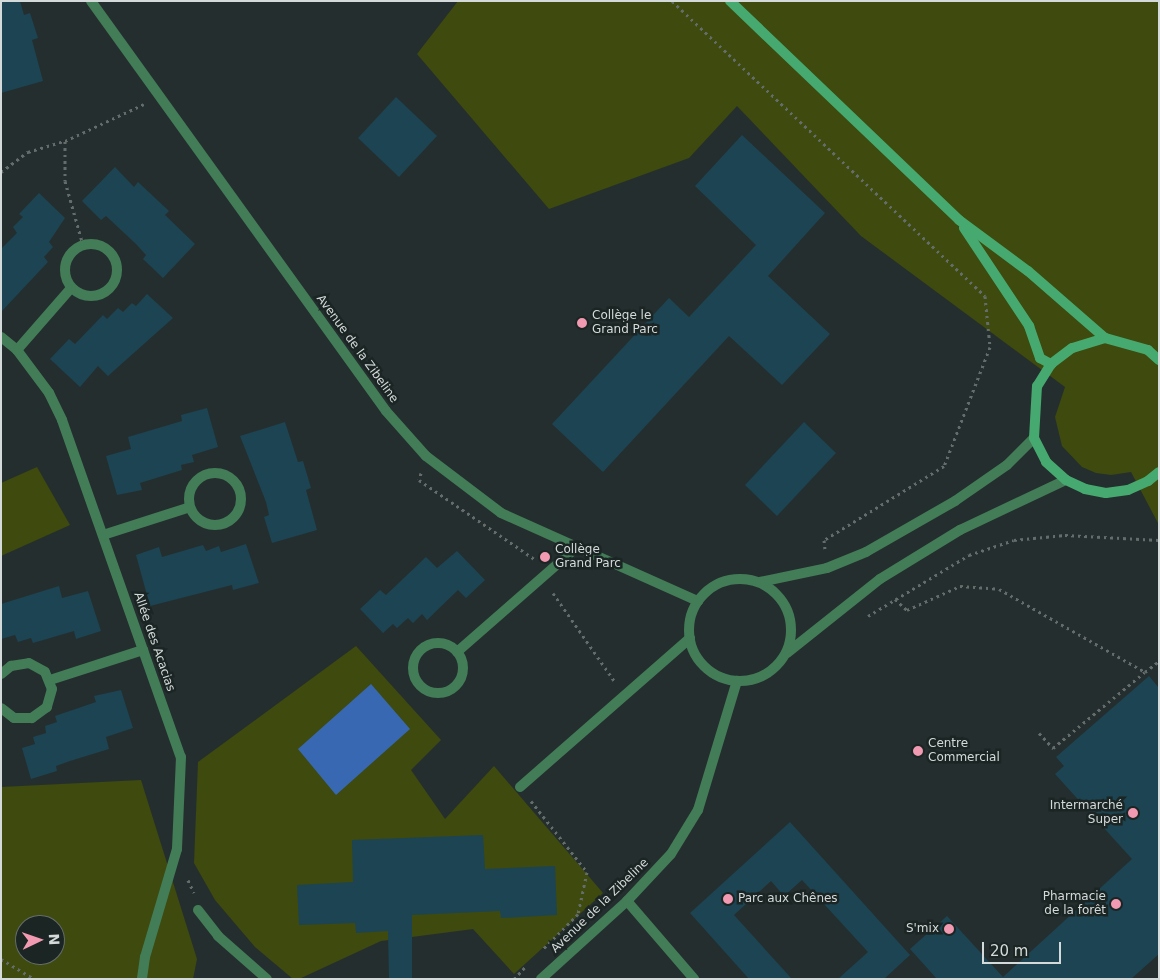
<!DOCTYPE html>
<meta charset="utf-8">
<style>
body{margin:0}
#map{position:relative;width:1160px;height:980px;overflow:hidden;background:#252e2e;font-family:"DejaVu Sans",sans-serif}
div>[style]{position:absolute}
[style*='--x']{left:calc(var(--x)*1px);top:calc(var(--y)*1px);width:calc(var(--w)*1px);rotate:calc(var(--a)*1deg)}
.green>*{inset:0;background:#3e4a0e}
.water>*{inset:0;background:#3868b2}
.building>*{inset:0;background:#1c4452}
.path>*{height:3px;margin-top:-1.5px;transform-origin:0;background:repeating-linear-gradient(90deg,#646c6c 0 2.5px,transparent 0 6.5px)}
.lane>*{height:10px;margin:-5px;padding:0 5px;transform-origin:5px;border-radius:5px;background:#427d58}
.street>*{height:10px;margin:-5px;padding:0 5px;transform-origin:5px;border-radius:5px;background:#427d58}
.street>.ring{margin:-5px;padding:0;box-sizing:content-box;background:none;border:10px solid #427d58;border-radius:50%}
.secondary>*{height:10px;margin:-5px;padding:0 5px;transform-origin:5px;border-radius:5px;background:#46aa70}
.dots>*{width:14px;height:14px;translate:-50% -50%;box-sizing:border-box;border:2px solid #1b2524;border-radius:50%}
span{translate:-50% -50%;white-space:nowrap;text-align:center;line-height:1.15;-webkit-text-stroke:5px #1b2524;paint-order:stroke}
.poi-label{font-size:12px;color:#d4dad9}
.left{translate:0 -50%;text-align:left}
.right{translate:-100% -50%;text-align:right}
.street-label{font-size:12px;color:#d4dad9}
.frame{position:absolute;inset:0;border:2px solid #d4dad9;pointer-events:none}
.north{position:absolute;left:15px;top:915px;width:50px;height:50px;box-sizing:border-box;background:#1b2524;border:1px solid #656d6c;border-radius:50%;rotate:87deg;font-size:14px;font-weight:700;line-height:20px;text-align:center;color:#d4dad9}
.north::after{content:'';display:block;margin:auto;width:18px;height:22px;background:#f19ab1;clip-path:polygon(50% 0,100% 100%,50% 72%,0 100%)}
.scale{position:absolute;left:982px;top:942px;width:79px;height:22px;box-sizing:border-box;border:2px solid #d4dad9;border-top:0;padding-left:6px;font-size:15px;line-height:18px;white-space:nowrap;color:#d4dad9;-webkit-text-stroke:4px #1b2524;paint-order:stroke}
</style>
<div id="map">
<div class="green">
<div style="clip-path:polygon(458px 1px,1159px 1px,1159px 525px,1131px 472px,1111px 475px,1096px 473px,1082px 467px,1062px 446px,1055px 417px,1065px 387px,861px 236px,737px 106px,689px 158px,549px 209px,417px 54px)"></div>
<div style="clip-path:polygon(37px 467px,70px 525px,1px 556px,1px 483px)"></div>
<div style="clip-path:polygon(356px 646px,441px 740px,411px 770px,445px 819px,494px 766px,603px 893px,514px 974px,473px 929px,381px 941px,299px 979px,293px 979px,255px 947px,215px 900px,194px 863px,198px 762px)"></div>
<div style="clip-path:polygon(evenodd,141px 780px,197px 959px,193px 979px,1px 979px,1px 787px,141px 780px,25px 925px,55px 925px,55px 955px,25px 955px,25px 925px)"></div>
</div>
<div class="water">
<div style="clip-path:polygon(371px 684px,410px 729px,336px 795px,298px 749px)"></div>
</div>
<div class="building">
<div style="clip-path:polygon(1px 1px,20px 1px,24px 15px,30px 13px,38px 38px,32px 40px,43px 81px,1px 93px)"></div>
<div style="clip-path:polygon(396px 97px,437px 136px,399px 177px,358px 138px)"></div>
<div style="clip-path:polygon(742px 135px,825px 213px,768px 276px,830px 334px,782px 385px,729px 336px,603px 472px,552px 424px,669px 298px,689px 317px,756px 245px,695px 186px)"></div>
<div style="clip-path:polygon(115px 167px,134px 187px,138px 182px,169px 211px,165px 215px,195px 244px,163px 278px,143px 259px,146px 255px,136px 244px,106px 216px,101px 220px,82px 201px)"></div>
<div style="clip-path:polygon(39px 193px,65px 218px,49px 242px,53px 247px,44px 257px,48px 262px,1px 312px,1px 249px,17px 233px,13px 227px,23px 217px,19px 214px)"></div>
<div style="clip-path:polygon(147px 294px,173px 318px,108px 376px,98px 366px,80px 387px,50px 359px,69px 339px,75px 344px,103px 315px,107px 319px,118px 308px,123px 312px,132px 303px,136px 306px)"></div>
<div style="clip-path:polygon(207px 408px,218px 447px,192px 455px,194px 462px,181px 465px,182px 470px,140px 483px,142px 490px,117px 495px,106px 456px,131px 449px,128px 437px,182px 421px,181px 415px)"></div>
<div style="clip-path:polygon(285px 422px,298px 462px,303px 461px,311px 488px,306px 490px,317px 530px,272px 543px,264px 517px,269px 515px,266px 502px,240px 436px)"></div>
<div style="clip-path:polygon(804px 422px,836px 453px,777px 516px,745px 485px)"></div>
<div style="clip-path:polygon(246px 544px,259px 583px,233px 590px,232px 585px,150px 606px,136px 555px,159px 547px,162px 557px,203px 545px,206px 551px,219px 546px,221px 552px)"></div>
<div style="clip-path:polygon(457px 551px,485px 580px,466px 598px,458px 590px,427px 620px,422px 614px,413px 623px,408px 618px,397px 628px,393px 624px,383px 633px,360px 609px,380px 590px,386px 595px,426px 557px,437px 568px)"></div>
<div style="clip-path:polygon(59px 586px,62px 598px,88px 591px,101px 631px,76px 639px,74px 631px,33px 643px,31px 638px,18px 642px,15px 635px,1px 639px,1px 604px)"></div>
<div style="clip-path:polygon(1149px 676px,1159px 688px,1159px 954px,1131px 979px,937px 979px,910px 949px,947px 916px,1003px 977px,1132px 859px,1055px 774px,1064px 766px,1056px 757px)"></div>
<div style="clip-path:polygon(121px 690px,133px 728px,106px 737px,109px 749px,70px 761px,56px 766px,57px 771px,31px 779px,22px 748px,35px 744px,33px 737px,46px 733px,45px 726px,57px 722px,55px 716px,96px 702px,94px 696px)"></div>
<div style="clip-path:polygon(790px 822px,910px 955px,884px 979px,838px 979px,868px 952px,802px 880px,784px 896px,771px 881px,734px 915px,792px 979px,749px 979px,690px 913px)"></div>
<div style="clip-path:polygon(483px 835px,485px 869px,555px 866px,557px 915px,501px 918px,500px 911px,412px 915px,412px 979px,389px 979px,388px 931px,356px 933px,355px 923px,299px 925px,297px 885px,353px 882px,352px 840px)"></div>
</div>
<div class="path">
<div style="--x:672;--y:1;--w:430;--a:43.3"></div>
<div style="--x:985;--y:296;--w:51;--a:84.4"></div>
<div style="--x:990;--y:347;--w:128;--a:111.1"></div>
<div style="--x:944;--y:466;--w:141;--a:148.3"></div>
<div style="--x:824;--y:540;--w:9;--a:84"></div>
<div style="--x:65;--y:141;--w:40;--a:90"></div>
<div style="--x:65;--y:181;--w:66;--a:74.3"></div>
<div style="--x:1;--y:172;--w:34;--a:-37"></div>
<div style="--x:28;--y:152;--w:39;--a:-17"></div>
<div style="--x:65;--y:141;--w:87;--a:-25.1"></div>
<div style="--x:421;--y:473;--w:7;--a:106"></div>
<div style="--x:419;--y:480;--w:142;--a:34.4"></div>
<div style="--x:553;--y:593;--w:108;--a:55.1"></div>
<div style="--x:895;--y:599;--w:16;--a:43"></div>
<div style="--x:907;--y:610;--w:58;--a:-24.4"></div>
<div style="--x:960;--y:586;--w:39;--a:4"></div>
<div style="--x:999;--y:589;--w:168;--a:29.6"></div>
<div style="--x:1145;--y:672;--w:18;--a:-38"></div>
<div style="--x:868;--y:616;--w:118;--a:-31.1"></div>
<div style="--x:969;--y:555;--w:47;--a:-18.4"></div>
<div style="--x:1014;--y:540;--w:51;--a:-5.6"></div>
<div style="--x:1065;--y:535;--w:94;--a:3"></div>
<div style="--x:1039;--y:733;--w:21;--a:47"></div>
<div style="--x:1053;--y:748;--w:119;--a:-39.6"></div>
<div style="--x:531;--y:801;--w:90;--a:51.7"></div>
<div style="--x:587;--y:872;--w:43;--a:102.1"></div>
<div style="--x:578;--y:914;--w:52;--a:135"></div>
<div style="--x:188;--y:880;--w:14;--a:65"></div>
<div style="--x:1;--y:959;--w:39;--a:31"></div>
<div style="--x:514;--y:979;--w:18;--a:-47"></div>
</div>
<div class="lane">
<div style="--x:520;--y:787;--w:226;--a:-41.2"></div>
</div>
<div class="street">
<div style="--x:91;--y:1;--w:505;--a:54.26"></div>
<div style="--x:386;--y:411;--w:60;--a:48.4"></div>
<div style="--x:426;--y:456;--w:94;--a:37.2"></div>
<div style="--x:501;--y:513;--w:216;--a:24.1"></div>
<div class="ring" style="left:65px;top:244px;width:42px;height:42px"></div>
<div style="--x:1;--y:337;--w:21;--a:39"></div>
<div style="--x:17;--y:350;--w:54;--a:53.3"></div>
<div style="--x:49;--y:393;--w:30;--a:64"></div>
<div style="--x:62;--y:420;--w:357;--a:70.6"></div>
<div style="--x:181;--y:757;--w:92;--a:92.5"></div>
<div style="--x:177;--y:849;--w:113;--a:106.5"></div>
<div style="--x:145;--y:957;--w:22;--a:98"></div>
<div style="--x:17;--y:350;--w:82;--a:-48.9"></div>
<div class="ring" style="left:189px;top:473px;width:42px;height:42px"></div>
<div style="--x:103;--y:535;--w:91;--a:-17.8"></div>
<div class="ring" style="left:689px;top:579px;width:92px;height:92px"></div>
<div style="--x:760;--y:582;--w:68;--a:-11.8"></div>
<div style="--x:827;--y:568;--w:42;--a:-22.3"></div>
<div style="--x:866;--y:552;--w:103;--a:-29.8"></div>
<div style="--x:955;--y:501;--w:63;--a:-34.7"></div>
<div style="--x:1007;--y:465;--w:38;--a:-45"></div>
<div class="ring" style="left:413px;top:643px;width:40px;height:40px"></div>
<div style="--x:457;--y:652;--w:159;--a:-41.2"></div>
<div style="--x:787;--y:653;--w:119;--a:-38.5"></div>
<div style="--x:880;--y:579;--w:94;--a:-31.5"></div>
<div style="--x:960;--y:530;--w:117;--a:-25.3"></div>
<div style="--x:1;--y:674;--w:13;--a:-39"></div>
<div style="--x:11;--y:666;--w:18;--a:-9"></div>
<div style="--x:29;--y:663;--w:18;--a:29"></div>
<div style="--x:45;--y:672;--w:18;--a:68"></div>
<div style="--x:52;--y:689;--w:19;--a:106"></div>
<div style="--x:47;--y:707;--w:19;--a:144"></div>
<div style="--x:32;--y:718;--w:18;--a:180"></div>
<div style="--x:14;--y:718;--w:16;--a:-142"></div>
<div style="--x:50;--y:680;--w:98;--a:-17.9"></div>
<div style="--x:627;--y:901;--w:103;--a:49.3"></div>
<div style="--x:198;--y:910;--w:33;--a:52"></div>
<div style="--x:218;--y:936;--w:65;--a:41.3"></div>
<div style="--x:541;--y:979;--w:116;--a:-42.2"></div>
<div style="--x:627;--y:901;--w:64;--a:-46.9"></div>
<div style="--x:671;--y:854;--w:52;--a:-58.5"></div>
<div style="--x:698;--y:810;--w:135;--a:-73.2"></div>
</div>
<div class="secondary">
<div style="--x:730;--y:1;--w:317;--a:43.7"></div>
<div style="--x:959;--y:220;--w:86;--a:36.5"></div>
<div style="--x:1028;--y:271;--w:102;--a:41"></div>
<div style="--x:964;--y:228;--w:118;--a:56.4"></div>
<div style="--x:1029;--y:326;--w:34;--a:71"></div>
<div style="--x:1040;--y:358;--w:13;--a:29"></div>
<div style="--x:1159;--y:360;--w:15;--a:-138"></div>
<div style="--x:1148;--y:350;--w:45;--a:-164.4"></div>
<div style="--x:1105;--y:338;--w:34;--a:163"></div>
<div style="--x:1072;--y:348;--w:26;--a:143"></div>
<div style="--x:1051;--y:364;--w:26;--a:122"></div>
<div style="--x:1037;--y:386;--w:52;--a:93.3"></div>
<div style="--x:1034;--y:438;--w:27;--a:63"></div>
<div style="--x:1046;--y:462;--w:27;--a:42"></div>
<div style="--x:1066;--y:480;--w:21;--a:25"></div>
<div style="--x:1085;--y:489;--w:21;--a:11"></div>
<div style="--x:1106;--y:493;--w:22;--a:-8"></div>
<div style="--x:1128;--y:490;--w:22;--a:-24"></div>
<div style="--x:1148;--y:481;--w:14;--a:-39"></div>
</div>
<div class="dots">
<div style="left:582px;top:323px;background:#f19ab1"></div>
<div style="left:545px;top:557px;background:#f19ab1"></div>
<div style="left:918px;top:751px;background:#f19ab1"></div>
<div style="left:1133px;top:813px;background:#f19ab1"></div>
<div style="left:728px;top:899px;background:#f19ab1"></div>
<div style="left:1116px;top:904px;background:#f19ab1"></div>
<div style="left:949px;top:929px;background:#f19ab1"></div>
</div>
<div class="poi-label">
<span class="left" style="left:592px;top:323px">Collège le<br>Grand Parc</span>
<span class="left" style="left:555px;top:557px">Collège<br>Grand Parc</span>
<span class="left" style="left:928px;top:751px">Centre<br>Commercial</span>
<span class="right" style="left:1123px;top:813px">Intermarché<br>Super</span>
<span class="right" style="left:1106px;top:904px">Pharmacie<br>de la forêt</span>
<span class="left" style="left:738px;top:899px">Parc aux Chênes</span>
<span class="right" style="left:939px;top:929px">S'mix</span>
</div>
<div class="street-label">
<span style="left:357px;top:349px;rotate:54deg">Avenue de la Zibeline</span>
<span style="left:154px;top:642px;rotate:71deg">Allée des Acacias</span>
<span style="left:600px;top:906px;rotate:-44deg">Avenue de la Zibeline</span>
</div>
<div class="frame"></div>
<div class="north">N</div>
<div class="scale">20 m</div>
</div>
